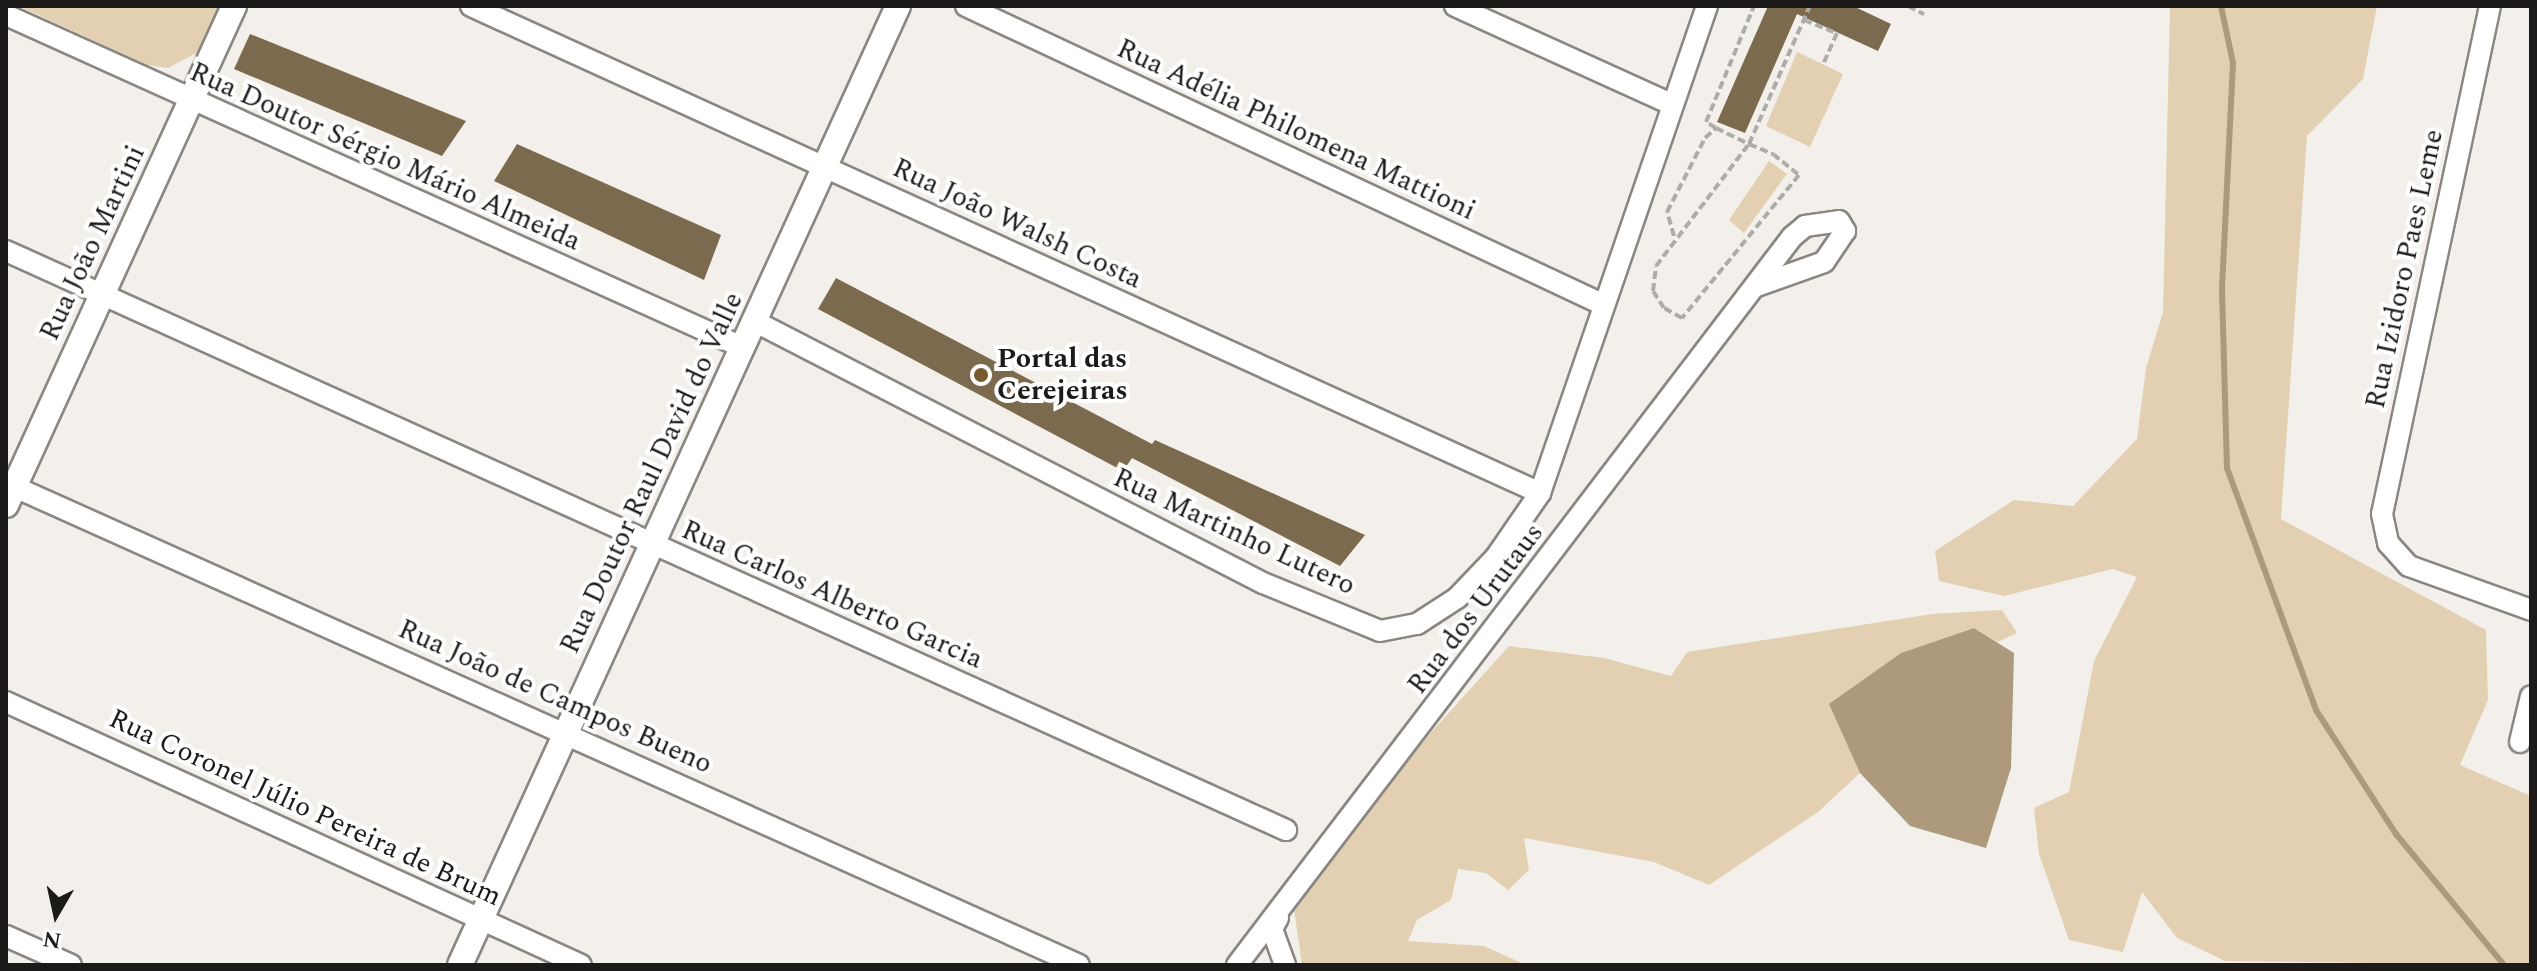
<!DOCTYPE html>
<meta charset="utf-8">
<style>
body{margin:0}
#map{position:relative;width:2537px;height:971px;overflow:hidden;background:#f3f0eb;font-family:Spectral,serif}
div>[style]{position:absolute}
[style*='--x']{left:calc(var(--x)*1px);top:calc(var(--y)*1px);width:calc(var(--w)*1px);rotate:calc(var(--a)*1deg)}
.green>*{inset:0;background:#e3d0b2}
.water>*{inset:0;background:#ad9a7c}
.stream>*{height:6px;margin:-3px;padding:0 3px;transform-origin:3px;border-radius:3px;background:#ad9a7c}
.building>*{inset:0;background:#7b6a4d}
.path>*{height:4px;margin-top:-2px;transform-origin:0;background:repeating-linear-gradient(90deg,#aeaca8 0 8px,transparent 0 12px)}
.roads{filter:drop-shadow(2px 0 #8a8782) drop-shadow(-2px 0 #8a8782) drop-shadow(0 2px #8a8782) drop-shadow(0 -2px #8a8782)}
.minor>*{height:20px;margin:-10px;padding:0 10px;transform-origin:10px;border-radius:10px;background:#fff}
.tertiary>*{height:24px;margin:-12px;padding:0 12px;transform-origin:12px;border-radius:12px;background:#fff}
.dots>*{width:22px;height:22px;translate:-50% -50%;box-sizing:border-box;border:4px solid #fff;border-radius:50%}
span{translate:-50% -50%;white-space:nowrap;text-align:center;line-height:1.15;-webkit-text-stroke:8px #fff;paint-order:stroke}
.street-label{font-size:28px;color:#1c1b19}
.poi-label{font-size:28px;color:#1c1b19;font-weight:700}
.left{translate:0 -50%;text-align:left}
.frame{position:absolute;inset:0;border:8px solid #1c1b19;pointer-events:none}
.north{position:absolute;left:16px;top:875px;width:80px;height:80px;-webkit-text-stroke:6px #fff;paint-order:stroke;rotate:189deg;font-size:22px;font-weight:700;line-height:32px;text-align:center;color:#1c1b19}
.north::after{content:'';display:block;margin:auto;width:28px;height:36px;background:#1c1b19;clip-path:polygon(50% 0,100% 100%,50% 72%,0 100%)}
</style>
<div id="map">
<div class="green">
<div style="clip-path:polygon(19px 6px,220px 6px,198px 52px,168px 68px,147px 65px)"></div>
<div style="clip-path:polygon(2170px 6px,2377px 6px,2363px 79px,2307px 136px,2281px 519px,2486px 630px,2488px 700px,2460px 765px,2531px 796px,2531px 965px,2225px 961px,2177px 938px,2142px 892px,2123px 952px,2069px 940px,2039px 854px,2034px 808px,2069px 792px,2094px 661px,2137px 577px,2113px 569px,2004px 596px,1939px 581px,1935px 551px,2014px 500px,2073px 506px,2137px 439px,2146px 368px,2163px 312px)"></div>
<div style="clip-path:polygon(1797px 52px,1843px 74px,1810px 147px,1766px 126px)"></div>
<div style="clip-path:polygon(1769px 161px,1787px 174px,1744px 233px,1729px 220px)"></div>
<div style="clip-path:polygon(2002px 610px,2017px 633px,1998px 642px,1974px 628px,1901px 653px,1830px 704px,1860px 773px,1818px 812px,1709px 885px,1654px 862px,1524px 838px,1529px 870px,1508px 890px,1486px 873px,1458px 869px,1451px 900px,1417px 920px,1408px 941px,1484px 946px,1526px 965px,1302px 965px,1294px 909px,1419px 746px,1509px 646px,1604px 658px,1671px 676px,1687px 652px,1932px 614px)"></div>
</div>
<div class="water">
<div style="clip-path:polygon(1974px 628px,2014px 653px,2011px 768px,1986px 848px,1910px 826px,1860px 773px,1829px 704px,1901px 653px)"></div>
</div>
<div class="stream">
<div style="--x:2221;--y:6;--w:58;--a:78.1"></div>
<div style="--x:2233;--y:63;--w:227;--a:92.8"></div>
<div style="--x:2222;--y:290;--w:178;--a:88.4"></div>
<div style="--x:2227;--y:468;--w:258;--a:69.8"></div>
<div style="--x:2316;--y:710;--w:148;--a:57.2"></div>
<div style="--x:2396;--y:834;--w:170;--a:50.5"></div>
</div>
<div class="building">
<div style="clip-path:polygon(1768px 6px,1853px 6px,1891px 24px,1878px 51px,1797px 14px,1745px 133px,1717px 122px)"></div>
<div style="clip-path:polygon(250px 34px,466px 121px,442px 156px,234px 69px)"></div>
<div style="clip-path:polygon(517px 144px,721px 235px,704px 280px,494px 181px)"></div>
<div style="clip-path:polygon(836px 278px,1152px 444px,1155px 440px,1365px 535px,1340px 566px,1132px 458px,1123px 471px,818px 309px)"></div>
</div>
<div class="path">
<div style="--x:1908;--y:6;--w:18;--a:27"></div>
<div style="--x:1804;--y:20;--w:35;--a:22"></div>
<div style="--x:1837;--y:33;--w:35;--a:114"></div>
<div style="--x:1716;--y:128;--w:12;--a:-149"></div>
<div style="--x:1706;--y:122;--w:126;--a:-67.5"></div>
<div style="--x:1674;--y:236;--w:25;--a:-106"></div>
<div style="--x:1667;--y:212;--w:83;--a:-62.8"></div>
<div style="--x:1705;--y:138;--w:15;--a:-42"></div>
<div style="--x:1716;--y:128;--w:37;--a:26"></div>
<div style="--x:1749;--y:144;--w:26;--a:23"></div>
<div style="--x:1773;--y:154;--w:33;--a:39"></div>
<div style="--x:1799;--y:175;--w:185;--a:129.3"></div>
<div style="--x:1682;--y:318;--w:21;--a:-151"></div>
<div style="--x:1664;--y:308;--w:20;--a:-123"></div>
<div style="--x:1653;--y:291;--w:25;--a:-83"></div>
<div style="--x:1656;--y:266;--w:153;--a:-52.7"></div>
<div style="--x:1749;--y:144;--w:151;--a:-66.2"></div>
</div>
<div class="roads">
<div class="minor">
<div style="--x:471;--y:6;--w:1175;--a:24.49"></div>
<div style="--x:966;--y:6;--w:702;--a:25.11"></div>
<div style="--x:1455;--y:6;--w:237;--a:24.4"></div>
<div style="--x:2490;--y:6;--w:519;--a:102"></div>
<div style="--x:2382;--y:514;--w:30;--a:78"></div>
<div style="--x:2388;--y:543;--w:31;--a:48"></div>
<div style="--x:2409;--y:566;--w:130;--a:19.8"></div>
<div style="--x:6;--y:15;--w:807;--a:24.28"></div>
<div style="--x:6;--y:251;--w:1405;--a:24.34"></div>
<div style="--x:754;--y:321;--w:572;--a:27.24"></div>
<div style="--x:1263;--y:583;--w:126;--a:22.3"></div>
<div style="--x:1380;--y:631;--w:38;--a:-11"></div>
<div style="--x:1417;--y:624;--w:48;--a:-33"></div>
<div style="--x:1457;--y:598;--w:57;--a:-46.4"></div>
<div style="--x:1496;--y:557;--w:78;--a:-55.5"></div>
<div style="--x:1540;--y:493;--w:515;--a:-71.07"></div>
<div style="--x:6;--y:483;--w:1176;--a:24.19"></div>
<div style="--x:6;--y:702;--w:632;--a:24.58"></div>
<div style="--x:2520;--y:742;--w:47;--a:-76.6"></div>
<div style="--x:1278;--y:918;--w:13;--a:119"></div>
<div style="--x:1272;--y:929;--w:38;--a:70"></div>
<div style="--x:6;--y:936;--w:71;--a:24"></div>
<div style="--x:1237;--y:965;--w:915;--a:-52.68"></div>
<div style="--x:1792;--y:237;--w:17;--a:-40"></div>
<div style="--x:1805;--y:226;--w:34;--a:-8"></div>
<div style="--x:1839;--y:221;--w:12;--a:59"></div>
<div style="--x:1845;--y:231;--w:37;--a:124"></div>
<div style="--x:1824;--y:262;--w:71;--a:160.3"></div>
</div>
<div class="tertiary">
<div style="--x:6;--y:505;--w:549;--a:-65.44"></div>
<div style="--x:460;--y:965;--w:1054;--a:-65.45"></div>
</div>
</div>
<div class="dots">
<div style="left:981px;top:375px;background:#755b2d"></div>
</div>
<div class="street-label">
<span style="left:1296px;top:130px;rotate:25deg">Rua Adélia Philomena Mattioni</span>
<span style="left:385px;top:157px;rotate:24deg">Rua Doutor Sérgio Mário Almeida</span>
<span style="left:1017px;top:224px;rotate:25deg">Rua João Walsh Costa</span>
<span style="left:93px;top:243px;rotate:-65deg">Rua João Martini</span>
<span style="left:2405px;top:269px;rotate:-78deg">Rua Izidoro Paes Leme</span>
<span style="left:652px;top:473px;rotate:-65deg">Rua Doutor Raul David do Valle</span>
<span style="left:1234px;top:532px;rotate:25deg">Rua Martinho Lutero</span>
<span style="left:832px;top:595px;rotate:24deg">Rua Carlos Alberto Garcia</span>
<span style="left:1476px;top:609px;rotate:-53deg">Rua dos Urutaus</span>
<span style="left:555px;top:697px;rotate:24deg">Rua João de Campos Bueno</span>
<span style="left:305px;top:808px;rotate:25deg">Rua Coronel Júlio Pereira de Brum</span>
</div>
<div class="poi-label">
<span class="left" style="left:997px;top:375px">Portal das<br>Cerejeiras</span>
</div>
<div class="frame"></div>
<div class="north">N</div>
</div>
